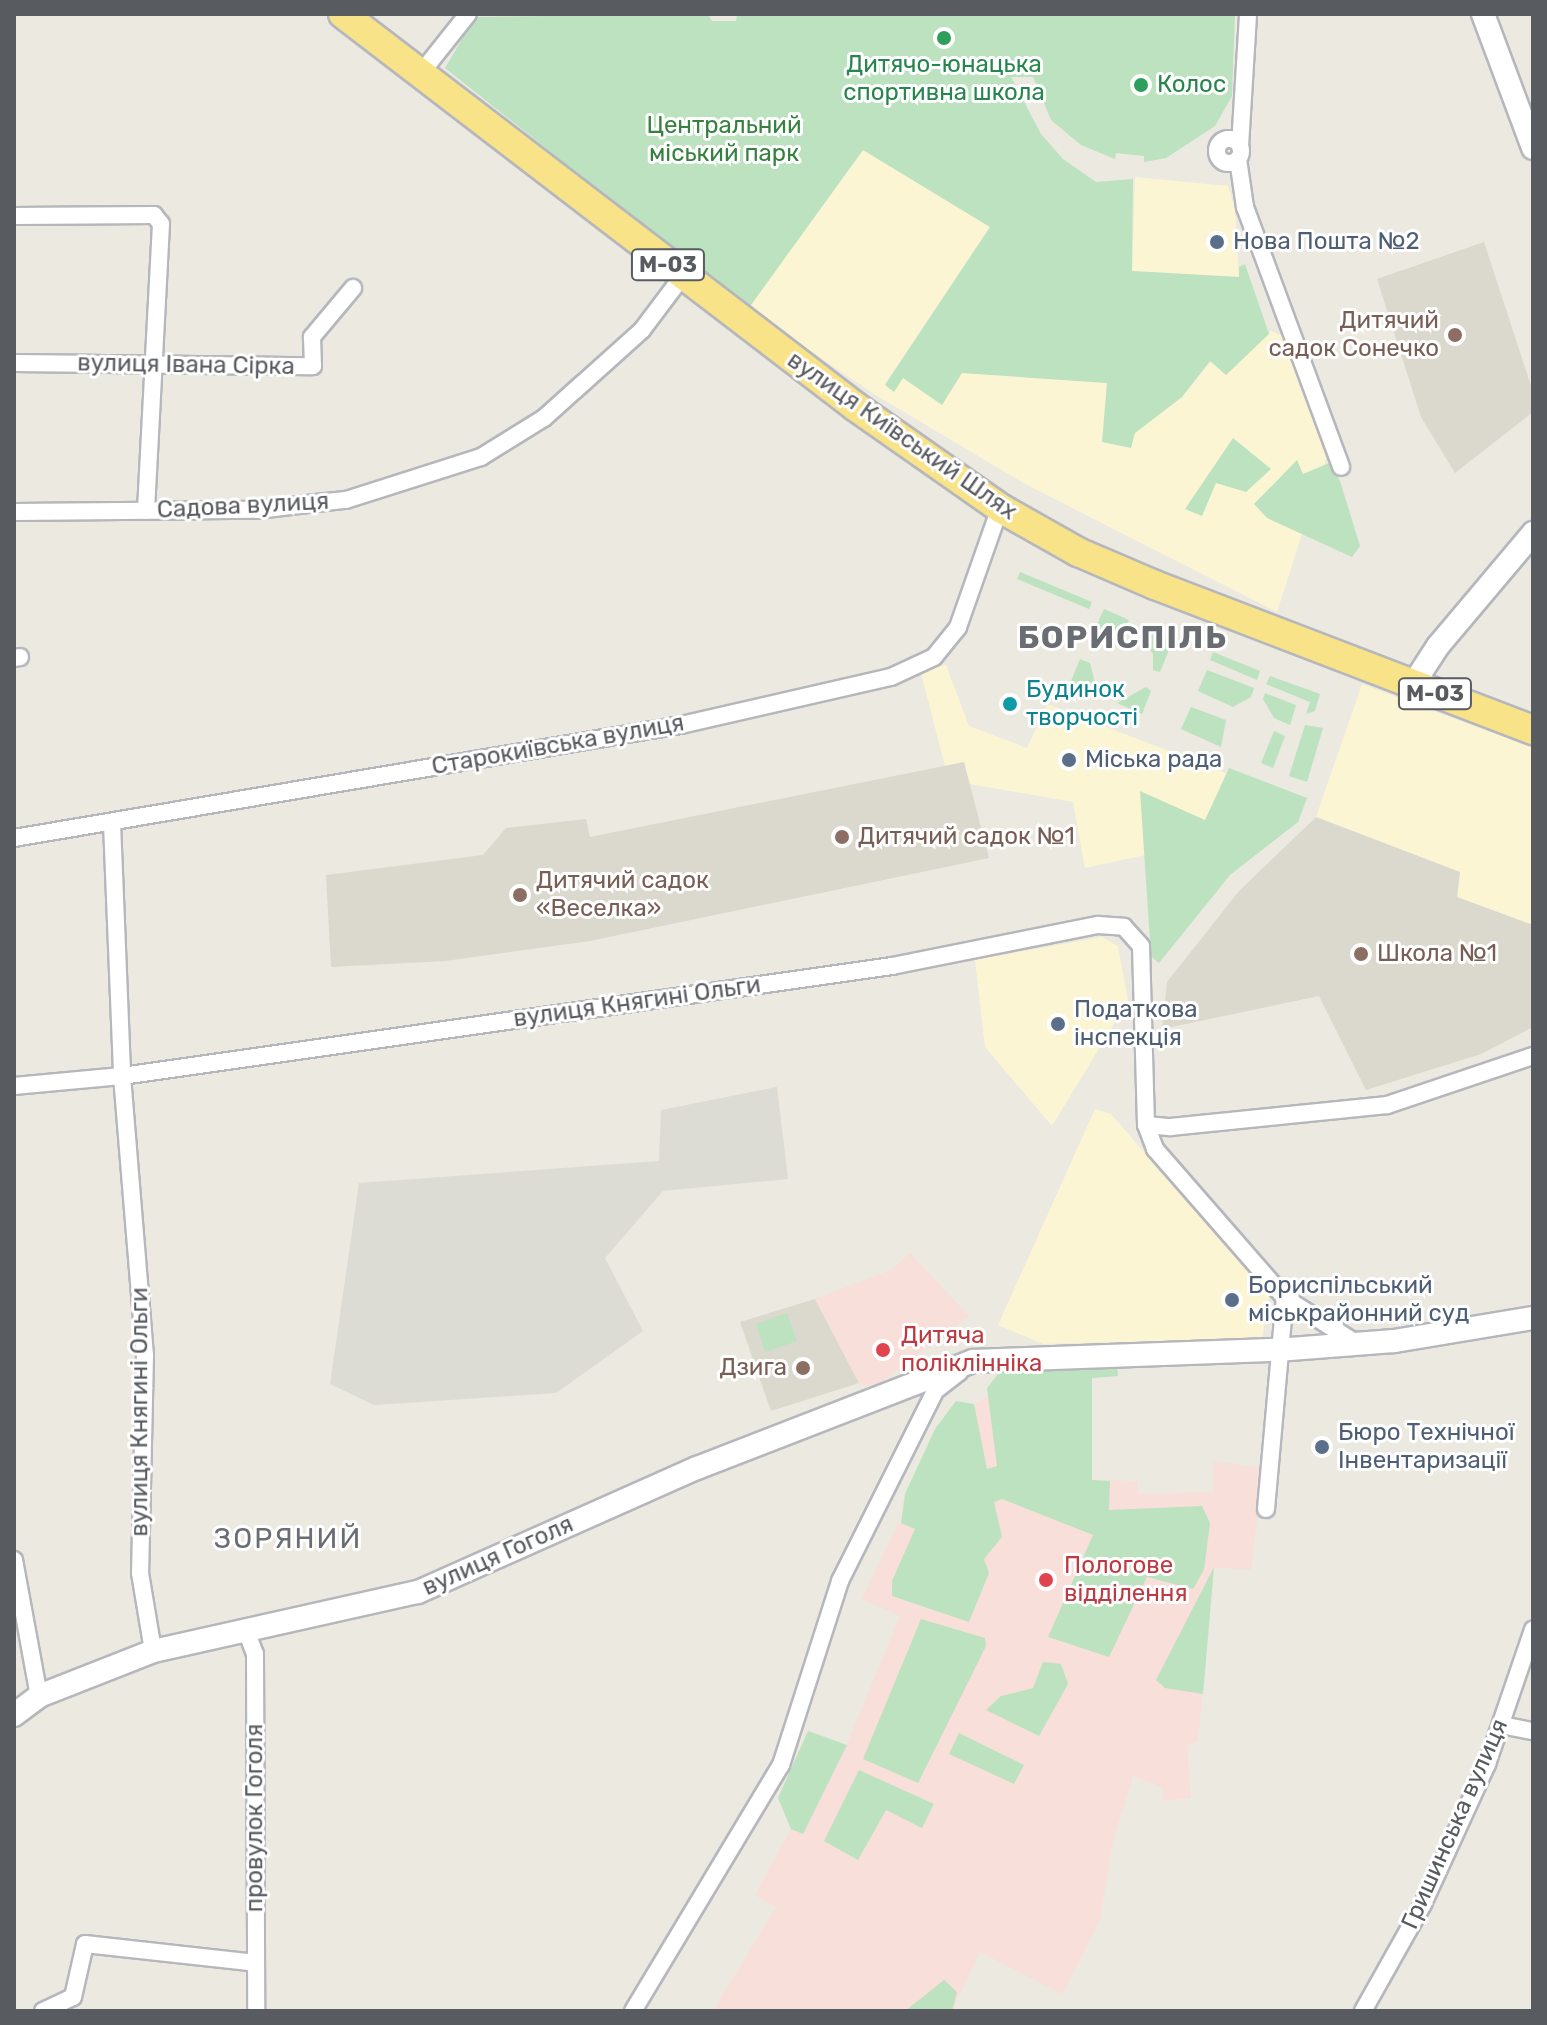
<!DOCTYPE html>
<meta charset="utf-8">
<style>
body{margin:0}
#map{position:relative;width:1547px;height:2025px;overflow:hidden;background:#ebe9e0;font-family:Rubik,sans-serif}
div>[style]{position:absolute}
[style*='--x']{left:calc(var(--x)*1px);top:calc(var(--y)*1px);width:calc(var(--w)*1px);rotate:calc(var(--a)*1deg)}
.commercial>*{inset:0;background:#fcf5d4}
.industrial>*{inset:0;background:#dcdbd4}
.education>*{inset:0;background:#dbd8ce}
.medical>*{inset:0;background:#f9dfda}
.green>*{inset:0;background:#bce2bf}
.roads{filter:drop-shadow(2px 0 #b5b7bc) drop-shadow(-2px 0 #b5b7bc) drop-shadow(0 2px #b5b7bc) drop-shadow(0 -2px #b5b7bc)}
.street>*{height:16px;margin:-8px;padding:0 8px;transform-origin:8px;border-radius:8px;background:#fff}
.street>.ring{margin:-8px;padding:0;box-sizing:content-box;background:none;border:16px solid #fff;border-radius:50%}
.secondary>*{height:22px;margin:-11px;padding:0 11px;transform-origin:11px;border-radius:11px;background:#fff}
.highway>*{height:28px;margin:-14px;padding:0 14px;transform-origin:14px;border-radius:14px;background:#f8e389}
.dots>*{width:22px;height:22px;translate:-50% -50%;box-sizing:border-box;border:4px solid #fff;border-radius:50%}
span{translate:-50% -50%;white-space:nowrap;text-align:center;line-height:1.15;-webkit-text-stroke:6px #fff;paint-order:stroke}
.shield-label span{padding:2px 6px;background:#fff;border:2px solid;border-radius:6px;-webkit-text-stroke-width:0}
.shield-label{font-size:22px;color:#585b60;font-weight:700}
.leisure-label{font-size:24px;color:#27864d}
.left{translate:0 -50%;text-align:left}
.park-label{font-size:24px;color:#37813f}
.service-label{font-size:24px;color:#4e5e75}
.education-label{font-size:24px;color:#785e54}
.right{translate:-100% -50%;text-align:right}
.street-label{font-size:24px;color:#585b60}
.culture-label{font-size:24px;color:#0d838f}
.health-label{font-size:24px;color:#be3a42}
.quarter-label{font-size:28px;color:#6a6d72;letter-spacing:2px}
.district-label{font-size:32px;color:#6a6d72;font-weight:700;letter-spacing:2px}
.frame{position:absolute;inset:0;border:16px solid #585b60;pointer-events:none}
</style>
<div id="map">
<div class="commercial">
<div style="clip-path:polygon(863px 150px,990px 227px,885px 384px,894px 391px,903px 378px,962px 373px,1107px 383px,1135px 433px,1182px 397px,1211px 361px,1226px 375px,1271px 331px,1285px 337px,1328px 453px,1277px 612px,1027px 485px,874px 394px,748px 309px)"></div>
<div style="clip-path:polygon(1135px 177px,1228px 186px,1235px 208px,1239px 277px,1132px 271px)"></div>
<div style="clip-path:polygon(946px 665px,969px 726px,1027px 748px,1047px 704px,1231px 775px,1196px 844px,1085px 868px,1073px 802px,970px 784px,964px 762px,945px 766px,920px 669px)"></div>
<div style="clip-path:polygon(1362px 684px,1533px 748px,1533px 925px,1457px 897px,1460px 872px,1316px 817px)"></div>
<div style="clip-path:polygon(1102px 937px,1118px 946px,1128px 1001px,1052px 1126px,985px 1047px,975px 960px)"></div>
<div style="clip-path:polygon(1095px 1109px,1111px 1114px,1269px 1296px,1262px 1339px,1043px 1344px,998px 1325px)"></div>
</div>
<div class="industrial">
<div style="clip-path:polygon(777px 1087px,788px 1179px,663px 1191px,605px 1258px,643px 1331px,556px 1393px,374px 1405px,330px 1384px,359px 1183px,659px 1161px,661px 1110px)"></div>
</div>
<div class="education">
<div style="clip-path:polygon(1484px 242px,1533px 392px,1533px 412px,1455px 473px,1421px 417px,1377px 279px)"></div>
<div style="clip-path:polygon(964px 762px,989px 858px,590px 941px,445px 961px,331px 967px,326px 875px,483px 855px,506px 828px,586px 819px,590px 837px)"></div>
<div style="clip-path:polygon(1316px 817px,1460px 872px,1457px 897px,1533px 925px,1533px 1027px,1481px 1054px,1366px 1090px,1319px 996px,1162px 1029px,1167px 982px,1239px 891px)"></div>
<div style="clip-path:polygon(815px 1299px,859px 1383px,771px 1411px,740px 1322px)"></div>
</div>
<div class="medical">
<div style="clip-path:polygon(910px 1253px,969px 1316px,875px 1387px,859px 1383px,815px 1299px,893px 1269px)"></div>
<div style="clip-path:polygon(1092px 1378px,1092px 1480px,1137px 1481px,1138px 1494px,1213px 1492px,1213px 1461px,1263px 1468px,1251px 1570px,1214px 1567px,1198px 1741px,1187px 1746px,1191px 1798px,1164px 1801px,1162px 1787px,1133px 1776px,1113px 1841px,1100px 1920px,1062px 1994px,980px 1952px,952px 2011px,713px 2011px,776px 1907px,755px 1895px,791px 1829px,801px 1833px,842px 1756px,900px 1616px,862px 1599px,899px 1522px,916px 1529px,974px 1404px,1023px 1379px)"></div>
</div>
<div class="green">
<div style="clip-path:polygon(708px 14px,712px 21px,736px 21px,737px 14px,1235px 14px,1232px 96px,1215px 126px,1166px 158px,1144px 162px,1144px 156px,1116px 153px,1115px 159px,1081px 145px,1051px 120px,1033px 77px,1011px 77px,1041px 134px,1063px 159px,1096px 182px,1133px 179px,1132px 271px,1239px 277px,1239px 267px,1245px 264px,1269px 334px,1226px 375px,1210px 361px,1182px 397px,1135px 433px,1131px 448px,1102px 442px,1107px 383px,962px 373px,942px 405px,903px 378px,894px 392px,885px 385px,990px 227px,863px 150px,748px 309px,445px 68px,475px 17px)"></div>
<div style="clip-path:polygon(1233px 438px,1271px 469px,1246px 492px,1216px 483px,1202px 516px,1185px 509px)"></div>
<div style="clip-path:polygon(1297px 460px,1303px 474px,1329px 463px,1340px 481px,1360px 546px,1352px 557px,1267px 518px,1254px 504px)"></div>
<div style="clip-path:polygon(1020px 572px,1092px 602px,1089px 609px,1017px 579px)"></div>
<div style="clip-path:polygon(1104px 609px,1129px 620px,1119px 638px,1098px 644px,1090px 640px)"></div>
<div style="clip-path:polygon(1148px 628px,1173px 640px,1160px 672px,1153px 670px,1153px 654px,1143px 640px)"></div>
<div style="clip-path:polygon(1213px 652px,1260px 671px,1257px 680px,1210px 660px)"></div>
<div style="clip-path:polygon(1080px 659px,1090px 663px,1098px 695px,1071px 681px)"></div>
<div style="clip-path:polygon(1207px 670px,1254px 688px,1251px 697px,1233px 707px,1198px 691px)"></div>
<div style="clip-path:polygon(1270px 676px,1320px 694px,1315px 711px,1306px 714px,1310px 702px,1266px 684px)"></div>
<div style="clip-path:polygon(1146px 687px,1151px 691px,1142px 714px,1117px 703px)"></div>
<div style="clip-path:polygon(1265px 693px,1296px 705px,1290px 725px,1274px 718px,1263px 699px)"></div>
<div style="clip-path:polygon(1191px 707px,1226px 720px,1221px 747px,1181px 729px)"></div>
<div style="clip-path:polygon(1305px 725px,1323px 728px,1307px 782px,1289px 776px)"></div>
<div style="clip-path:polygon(1274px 731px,1285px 736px,1273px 768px,1261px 763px)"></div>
<div style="clip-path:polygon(1229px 768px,1307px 798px,1298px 822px,1230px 875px,1159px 963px,1151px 956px,1140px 791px,1205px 820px)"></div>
<div style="clip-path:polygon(787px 1313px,797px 1341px,765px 1352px,756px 1324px)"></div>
<div style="clip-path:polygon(1117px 1363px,1118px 1376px,1092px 1378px,1092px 1480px,1110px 1481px,1109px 1510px,1202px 1506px,1210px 1523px,1204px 1570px,1193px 1589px,1147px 1577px,1109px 1657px,1048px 1637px,1093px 1535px,1002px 1499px,994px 1502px,1002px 1537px,984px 1559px,989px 1573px,969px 1622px,892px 1596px,892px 1581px,915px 1529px,901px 1523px,905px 1494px,935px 1429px,956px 1401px,974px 1404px,987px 1469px,997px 1466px,987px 1388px,1002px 1369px)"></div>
<div style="clip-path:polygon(1214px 1567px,1203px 1694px,1165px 1688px,1156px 1680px)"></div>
<div style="clip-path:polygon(921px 1619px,985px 1638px,986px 1646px,918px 1783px,863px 1759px)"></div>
<div style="clip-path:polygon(1043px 1662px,1061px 1664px,1068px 1684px,1039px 1736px,986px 1710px,1001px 1696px,1033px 1688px)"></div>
<div style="clip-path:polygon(808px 1731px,847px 1745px,803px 1834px,791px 1829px,778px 1798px)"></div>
<div style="clip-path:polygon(959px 1733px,1024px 1765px,1014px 1784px,949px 1754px)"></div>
<div style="clip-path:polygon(859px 1770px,934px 1804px,922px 1828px,886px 1810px,858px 1860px,824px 1841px)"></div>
<div style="clip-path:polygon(944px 1980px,957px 1992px,952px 2011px,905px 2011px)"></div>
</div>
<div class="roads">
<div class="street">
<div style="--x:417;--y:71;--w:9;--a:-21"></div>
<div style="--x:425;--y:68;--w:69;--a:-51.5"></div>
<div class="ring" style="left:1217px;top:139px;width:8px;height:8px"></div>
<div style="--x:1240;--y:146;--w:132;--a:-86.5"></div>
<div style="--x:1238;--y:159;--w:49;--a:81.7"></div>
<div style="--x:1245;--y:207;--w:277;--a:69.7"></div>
<div style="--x:14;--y:216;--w:140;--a:-0.4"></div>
<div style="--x:154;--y:215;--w:11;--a:52"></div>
<div style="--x:161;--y:224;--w:287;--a:93"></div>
<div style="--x:14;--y:363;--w:299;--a:0.6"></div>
<div style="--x:313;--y:366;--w:29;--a:-92"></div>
<div style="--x:312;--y:337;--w:64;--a:-50.1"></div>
<div style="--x:14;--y:512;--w:244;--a:-0.5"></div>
<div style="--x:258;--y:510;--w:58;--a:-6.9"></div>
<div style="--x:316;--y:503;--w:30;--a:-6"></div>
<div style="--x:346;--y:500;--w:142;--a:-17.7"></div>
<div style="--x:481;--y:457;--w:74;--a:-31.8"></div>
<div style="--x:544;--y:418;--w:132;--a:-41.9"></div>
<div style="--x:642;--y:330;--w:66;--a:-53"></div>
<div style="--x:14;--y:658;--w:6;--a:-9"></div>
<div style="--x:112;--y:823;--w:253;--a:87.7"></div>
<div style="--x:122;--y:1076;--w:280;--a:85.3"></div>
<div style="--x:145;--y:1355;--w:218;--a:91.3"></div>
<div style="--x:140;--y:1573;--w:79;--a:80.5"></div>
<div style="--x:14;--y:838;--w:677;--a:-9.62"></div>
<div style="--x:681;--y:725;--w:215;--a:-12.9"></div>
<div style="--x:891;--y:677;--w:47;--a:-24.9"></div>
<div style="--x:934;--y:657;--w:38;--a:-51"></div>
<div style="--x:958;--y:627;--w:126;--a:-70.6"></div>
<div style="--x:14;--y:1086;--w:108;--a:-5.3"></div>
<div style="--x:122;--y:1076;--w:778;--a:-8.13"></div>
<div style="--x:892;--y:966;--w:210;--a:-11.3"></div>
<div style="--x:1098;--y:925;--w:26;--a:4"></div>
<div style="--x:1124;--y:927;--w:25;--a:48"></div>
<div style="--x:1141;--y:946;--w:179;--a:88.4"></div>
<div style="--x:1146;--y:1125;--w:26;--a:69"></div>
<div style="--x:1155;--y:1149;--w:198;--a:48.9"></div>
<div style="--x:1285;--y:1298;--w:84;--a:32.4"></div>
<div style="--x:1146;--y:1125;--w:25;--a:5"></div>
<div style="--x:1171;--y:1127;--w:217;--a:-5.8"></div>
<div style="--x:1387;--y:1105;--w:154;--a:-18.6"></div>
<div style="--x:1266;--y:1509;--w:212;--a:-84.9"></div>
<div style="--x:14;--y:1560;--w:138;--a:79.6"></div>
<div style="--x:245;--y:1628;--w:28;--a:69"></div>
<div style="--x:255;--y:1654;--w:357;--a:89.8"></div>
<div style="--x:1501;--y:1725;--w:33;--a:11"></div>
<div style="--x:43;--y:2011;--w:33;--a:-25"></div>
<div style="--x:73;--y:1997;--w:54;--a:-77.2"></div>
<div style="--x:85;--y:1944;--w:172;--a:6.3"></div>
<div style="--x:633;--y:2011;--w:287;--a:-59"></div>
<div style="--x:781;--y:1765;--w:193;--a:-72.2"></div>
<div style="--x:840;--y:1581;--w:212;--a:-63.4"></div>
<div style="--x:935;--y:1391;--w:31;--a:-38"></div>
<div style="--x:1363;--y:2011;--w:123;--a:-60.7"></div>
<div style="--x:1423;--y:1904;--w:154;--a:-65.4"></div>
<div style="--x:1487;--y:1764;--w:142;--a:-71.1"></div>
</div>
<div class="secondary">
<div style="--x:1483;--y:14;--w:143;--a:69.5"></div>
<div style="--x:1412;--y:686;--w:48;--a:-57"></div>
<div style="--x:1438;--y:646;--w:148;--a:-49.9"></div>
<div style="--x:14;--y:1715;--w:31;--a:-37"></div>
<div style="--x:39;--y:1696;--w:123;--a:-21.5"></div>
<div style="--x:153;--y:1651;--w:271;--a:-12.6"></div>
<div style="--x:418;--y:1592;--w:305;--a:-24"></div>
<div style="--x:697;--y:1468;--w:296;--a:-21.2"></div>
<div style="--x:973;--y:1361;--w:304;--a:-2.1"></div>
<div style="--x:1277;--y:1350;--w:117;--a:-4.4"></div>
<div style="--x:1394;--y:1341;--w:141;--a:-9.4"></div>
</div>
<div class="highway">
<div style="--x:343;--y:14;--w:646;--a:37.46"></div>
<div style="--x:856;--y:407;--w:176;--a:35"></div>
<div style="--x:1000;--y:508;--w:90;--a:29.4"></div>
<div style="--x:1078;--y:552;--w:84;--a:23.2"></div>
<div style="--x:1155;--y:585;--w:405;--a:21"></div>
</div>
</div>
<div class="dots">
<div style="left:944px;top:38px;background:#2e9e5b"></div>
<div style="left:1141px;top:85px;background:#2e9e5b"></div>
<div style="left:1217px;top:242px;background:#5c6f8a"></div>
<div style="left:1455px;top:335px;background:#8d6e63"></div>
<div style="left:1010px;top:704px;background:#0f9aa8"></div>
<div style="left:1069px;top:760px;background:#5c6f8a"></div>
<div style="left:842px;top:837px;background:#8d6e63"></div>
<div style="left:520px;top:895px;background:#8d6e63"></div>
<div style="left:1361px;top:954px;background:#8d6e63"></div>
<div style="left:1058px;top:1024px;background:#5c6f8a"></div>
<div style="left:1232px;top:1300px;background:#5c6f8a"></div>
<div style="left:883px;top:1350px;background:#e0444e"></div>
<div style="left:803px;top:1368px;background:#8d6e63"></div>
<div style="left:1322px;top:1447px;background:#5c6f8a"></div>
<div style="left:1046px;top:1580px;background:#e0444e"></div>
</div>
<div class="shield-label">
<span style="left:668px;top:265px">М-03</span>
<span style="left:1435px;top:694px">М-03</span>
</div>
<div class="leisure-label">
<span style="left:944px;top:79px">Дитячо-юнацька<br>спортивна школа</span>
<span class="left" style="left:1157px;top:85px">Колос</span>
</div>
<div class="park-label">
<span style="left:724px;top:140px">Центральний<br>міський парк</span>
</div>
<div class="service-label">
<span class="left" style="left:1233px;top:242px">Нова Пошта №2</span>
<span class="left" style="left:1085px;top:760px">Міська рада</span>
<span class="left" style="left:1074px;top:1024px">Податкова<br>інспекція</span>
<span class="left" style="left:1248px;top:1300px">Бориспільський<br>міськрайонний суд</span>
<span class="left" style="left:1338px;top:1447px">Бюро Технічної<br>Інвентаризації</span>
</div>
<div class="education-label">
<span class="right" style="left:1439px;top:335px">Дитячий<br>садок Сонечко</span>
<span class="left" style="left:858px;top:837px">Дитячий садок №1</span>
<span class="left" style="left:536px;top:895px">Дитячий садок<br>«Веселка»</span>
<span class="left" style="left:1377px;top:954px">Школа №1</span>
<span class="right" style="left:787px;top:1368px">Дзига</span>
</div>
<div class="street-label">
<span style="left:186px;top:365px;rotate:1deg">вулиця Івана Сірка</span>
<span style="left:902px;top:436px;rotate:35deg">вулиця Київський Шлях</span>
<span style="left:243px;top:506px;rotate:-3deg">Садова вулиця</span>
<span style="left:558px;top:745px;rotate:-10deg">Старокиївська вулиця</span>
<span style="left:637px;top:1002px;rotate:-8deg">вулиця Княгині Ольги</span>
<span style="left:140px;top:1412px;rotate:-90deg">вулиця Княгині Ольги</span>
<span style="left:498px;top:1556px;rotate:-24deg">вулиця Гоголя</span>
<span style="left:255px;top:1818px;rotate:-90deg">провулок Гоголя</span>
<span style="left:1455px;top:1824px;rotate:-66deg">Гришинська вулиця</span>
</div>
<div class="culture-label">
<span class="left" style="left:1026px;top:704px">Будинок<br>творчості</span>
</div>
<div class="health-label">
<span class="left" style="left:901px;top:1350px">Дитяча<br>поліклінніка</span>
<span class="left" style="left:1064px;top:1580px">Пологове<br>відділення</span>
</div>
<div class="quarter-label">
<span style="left:288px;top:1539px">ЗОРЯНИЙ</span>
</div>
<div class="district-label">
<span style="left:1123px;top:637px">БОРИСПІЛЬ</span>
</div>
<div class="frame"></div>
</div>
